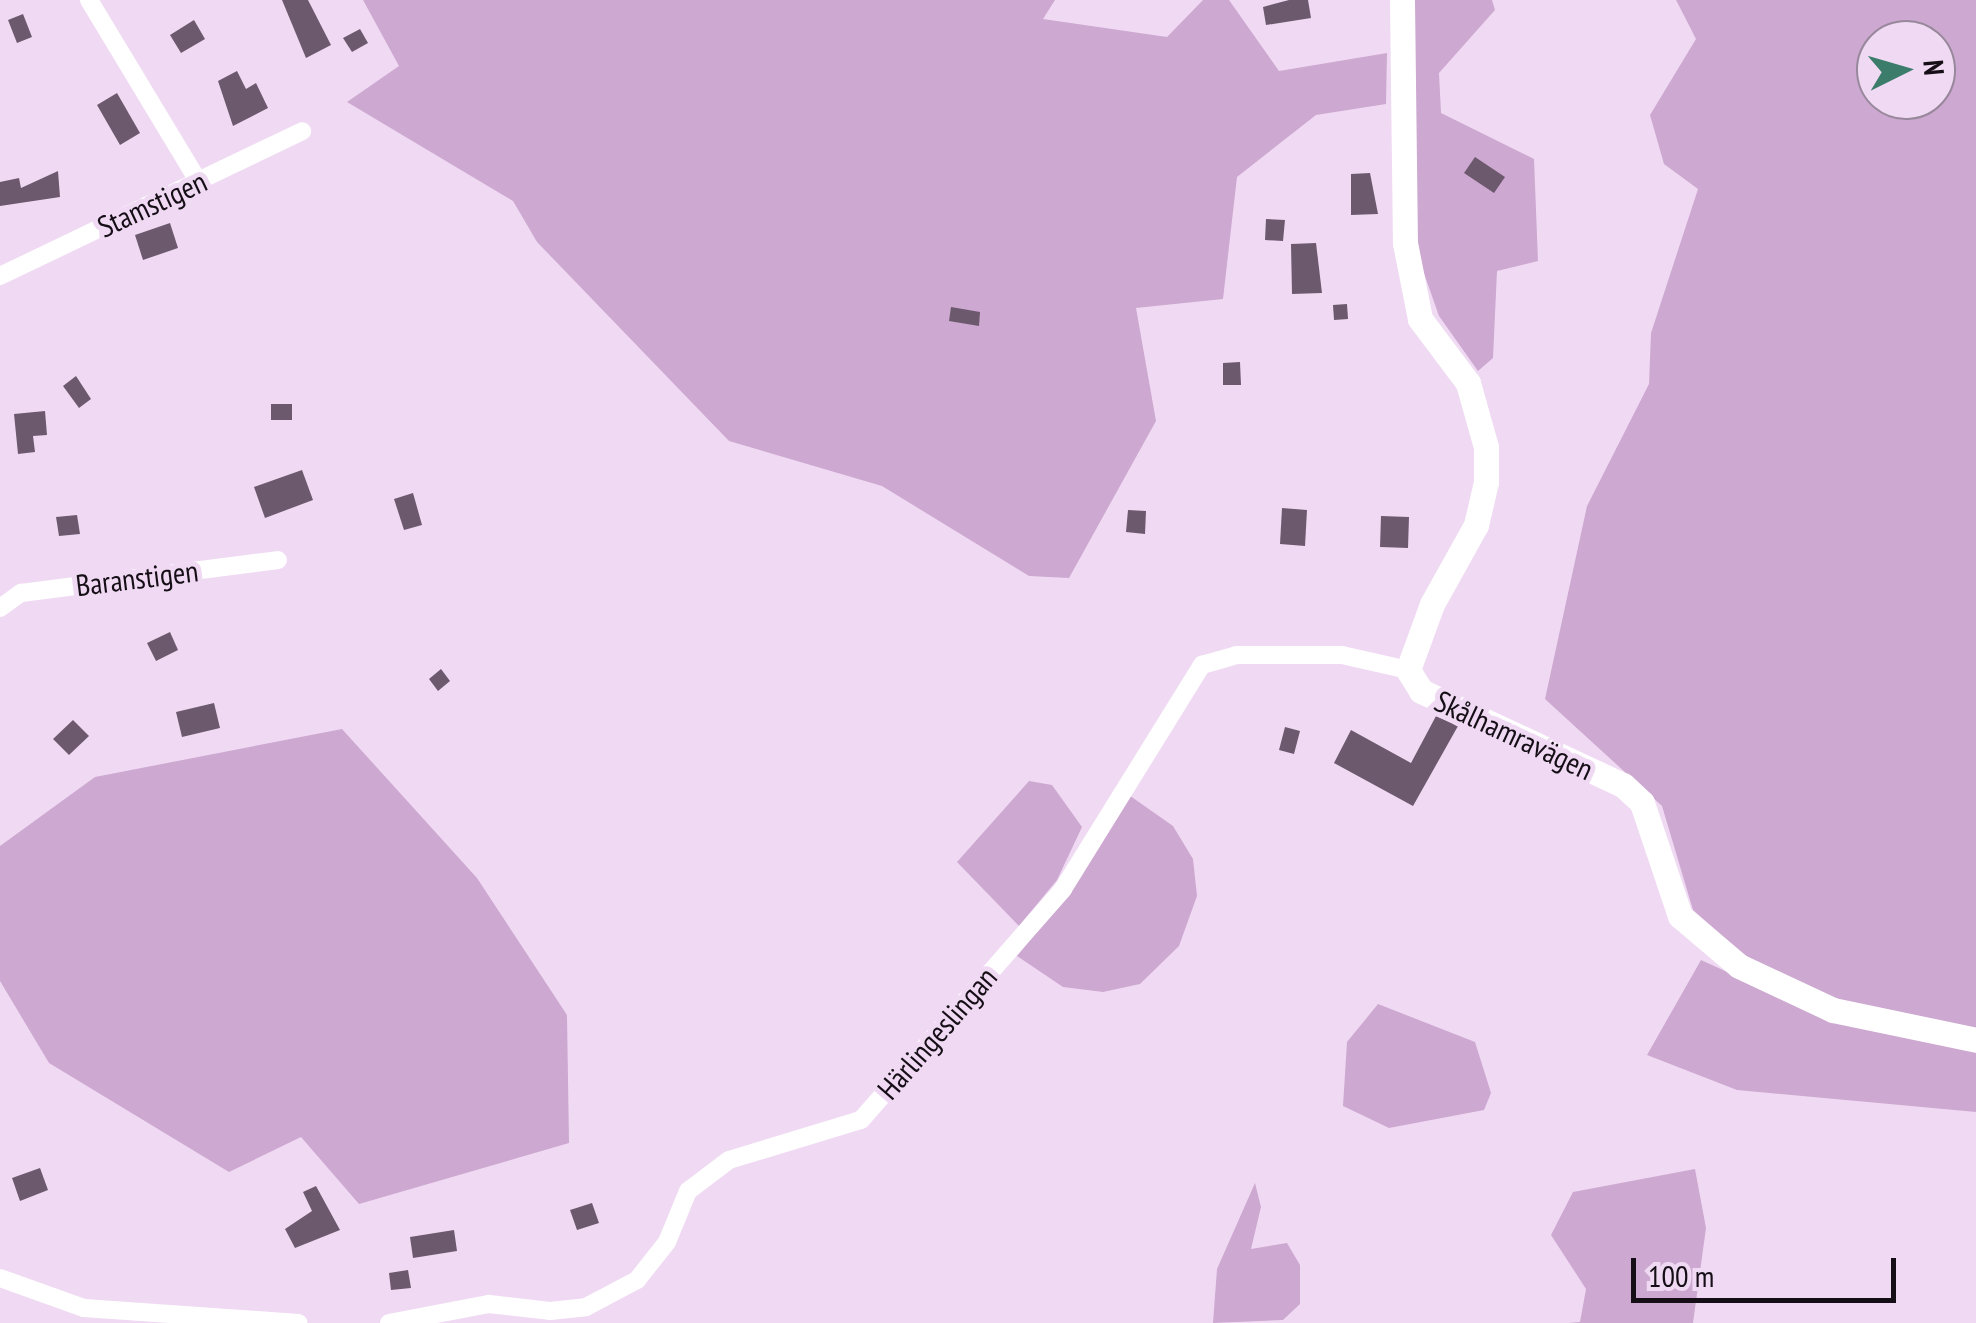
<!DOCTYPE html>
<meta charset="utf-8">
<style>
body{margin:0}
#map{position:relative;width:1976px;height:1323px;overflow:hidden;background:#f0daf3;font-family:"PT Sans Narrow",sans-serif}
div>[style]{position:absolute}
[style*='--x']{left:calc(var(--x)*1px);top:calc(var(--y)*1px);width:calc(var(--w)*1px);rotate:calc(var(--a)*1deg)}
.green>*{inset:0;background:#cda8d1}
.building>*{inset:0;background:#6c596e}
.street>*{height:18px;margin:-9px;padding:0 9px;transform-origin:9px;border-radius:9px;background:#fff}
.secondary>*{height:25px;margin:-12.5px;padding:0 12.5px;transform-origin:12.5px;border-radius:12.5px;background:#fff}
span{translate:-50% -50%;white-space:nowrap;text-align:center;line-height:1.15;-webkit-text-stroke:10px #f0daf3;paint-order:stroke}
.street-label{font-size:30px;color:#150e16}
.north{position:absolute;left:1856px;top:20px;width:100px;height:100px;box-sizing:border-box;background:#f0daf3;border:2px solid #98889b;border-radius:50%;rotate:85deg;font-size:28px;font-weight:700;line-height:40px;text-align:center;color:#150e16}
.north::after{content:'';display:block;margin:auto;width:35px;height:45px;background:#3c7c6a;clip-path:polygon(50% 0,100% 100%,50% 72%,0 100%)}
.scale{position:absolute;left:1631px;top:1258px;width:265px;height:45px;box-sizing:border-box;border:5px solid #150e16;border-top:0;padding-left:12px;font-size:30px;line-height:35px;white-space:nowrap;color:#150e16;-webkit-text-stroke:8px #f0daf3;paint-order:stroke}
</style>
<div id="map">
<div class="green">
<div style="clip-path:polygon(363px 0,1055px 0,1043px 19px,1167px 37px,1203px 0,1229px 0,1279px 71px,1387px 53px,1386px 104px,1316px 115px,1237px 177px,1223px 299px,1136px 308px,1156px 421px,1069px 578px,1029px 576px,882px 486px,729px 441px,537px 242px,513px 201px,347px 102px,399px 66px)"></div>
<div style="clip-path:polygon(1413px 0,1492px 0,1495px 10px,1439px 73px,1441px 113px,1534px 159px,1538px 261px,1497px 271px,1493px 358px,1478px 371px,1439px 316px,1413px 242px)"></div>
<div style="clip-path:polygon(evenodd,1676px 0,1976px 0,1976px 1028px,1842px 1003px,1745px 956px,1693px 910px,1662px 806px,1545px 699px,1587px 506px,1649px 384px,1651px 333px,1698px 189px,1664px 164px,1650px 115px,1696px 39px,1676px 0,1876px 40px,1936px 40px,1936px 100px,1876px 100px,1876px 40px)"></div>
<div style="clip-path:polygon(342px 729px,477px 878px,567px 1015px,569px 1143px,359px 1204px,301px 1137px,229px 1172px,49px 1063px,0 981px,0 846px,95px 777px)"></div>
<div style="clip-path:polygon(1029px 781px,1052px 785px,1082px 827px,1057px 880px,1019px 926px,957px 862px)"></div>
<div style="clip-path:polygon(1126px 793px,1173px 826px,1193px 859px,1197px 896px,1179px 946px,1140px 984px,1103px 992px,1063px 987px,1017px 956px,1069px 892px)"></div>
<div style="clip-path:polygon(1701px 960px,1833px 1020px,1976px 1049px,1976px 1112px,1737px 1090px,1647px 1055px)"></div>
<div style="clip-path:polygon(1378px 1004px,1475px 1042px,1491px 1093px,1484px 1110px,1389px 1128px,1343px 1106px,1347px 1042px)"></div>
<div style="clip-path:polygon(1695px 1169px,1706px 1228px,1693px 1323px,1568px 1323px,1580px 1322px,1586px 1289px,1551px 1235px,1573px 1192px)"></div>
<div style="clip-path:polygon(1255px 1183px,1261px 1207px,1251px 1249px,1287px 1243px,1300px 1265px,1300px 1304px,1283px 1320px,1213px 1323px,1217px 1269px)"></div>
</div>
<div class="building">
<div style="clip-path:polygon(282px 0,308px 0,331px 45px,306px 58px)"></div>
<div style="clip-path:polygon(1289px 0,1308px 0,1311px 18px,1266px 25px,1263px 7px)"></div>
<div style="clip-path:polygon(23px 14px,32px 37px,17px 43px,8px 20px)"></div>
<div style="clip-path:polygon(194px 20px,205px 39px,181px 53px,170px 35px)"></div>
<div style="clip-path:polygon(360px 29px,368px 43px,352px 52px,343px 38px)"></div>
<div style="clip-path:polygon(237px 71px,246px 89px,256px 83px,268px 108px,233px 126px,218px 81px)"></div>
<div style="clip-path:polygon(117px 93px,140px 133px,120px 145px,97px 105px)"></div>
<div style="clip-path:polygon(1475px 157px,1505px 177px,1494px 193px,1464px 173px)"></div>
<div style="clip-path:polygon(58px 171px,60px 197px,0 206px,0 182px,19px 178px,21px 188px)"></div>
<div style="clip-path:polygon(1370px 173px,1378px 214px,1351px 215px,1351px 174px)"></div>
<div style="clip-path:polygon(1266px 219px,1285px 220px,1283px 241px,1265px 240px)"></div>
<div style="clip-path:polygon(170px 223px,178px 248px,143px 260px,135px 235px)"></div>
<div style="clip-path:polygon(1316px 243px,1322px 293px,1292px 294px,1291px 244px)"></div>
<div style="clip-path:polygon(1347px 304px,1348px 319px,1334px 320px,1333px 305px)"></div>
<div style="clip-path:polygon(951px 307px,980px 312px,979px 326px,949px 321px)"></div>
<div style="clip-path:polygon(1240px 362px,1241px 385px,1223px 385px,1223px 363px)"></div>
<div style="clip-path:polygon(76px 376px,91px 399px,79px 408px,63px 386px)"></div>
<div style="clip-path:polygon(271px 404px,292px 404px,292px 420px,271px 420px)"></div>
<div style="clip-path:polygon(45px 411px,47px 435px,33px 436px,35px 452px,18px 454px,14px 414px)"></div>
<div style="clip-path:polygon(302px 470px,313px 500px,265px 518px,254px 487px)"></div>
<div style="clip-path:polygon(413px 493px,422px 525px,404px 530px,394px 499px)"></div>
<div style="clip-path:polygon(1282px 508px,1307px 510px,1305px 546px,1280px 544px)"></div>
<div style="clip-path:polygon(1128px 510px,1146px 511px,1145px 534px,1126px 532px)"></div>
<div style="clip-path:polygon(77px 515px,80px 534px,59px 536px,56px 517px)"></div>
<div style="clip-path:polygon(1381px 516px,1409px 517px,1408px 548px,1380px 547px)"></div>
<div style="clip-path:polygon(170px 632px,178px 650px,156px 661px,147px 643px)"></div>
<div style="clip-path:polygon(441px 669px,450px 681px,438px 691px,429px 679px)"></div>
<div style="clip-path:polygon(214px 703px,220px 728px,182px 737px,176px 712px)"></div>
<div style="clip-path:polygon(1436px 716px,1458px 726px,1413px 806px,1334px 763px,1351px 730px,1411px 763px)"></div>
<div style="clip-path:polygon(73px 720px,89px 736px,69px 755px,53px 739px)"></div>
<div style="clip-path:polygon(1285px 727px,1300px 731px,1294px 754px,1279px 750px)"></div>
<div style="clip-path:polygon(40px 1168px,48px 1190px,20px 1201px,12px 1178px)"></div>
<div style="clip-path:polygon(316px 1186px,340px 1230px,295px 1248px,285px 1229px,312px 1211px,303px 1192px)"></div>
<div style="clip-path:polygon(592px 1203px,599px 1223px,577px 1230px,570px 1210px)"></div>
<div style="clip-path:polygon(454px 1230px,457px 1251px,413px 1258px,410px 1237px)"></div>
<div style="clip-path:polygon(408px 1270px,411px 1288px,391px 1290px,389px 1273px)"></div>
</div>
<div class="street">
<div style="--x:89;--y:0;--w:213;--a:58.9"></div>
<div style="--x:0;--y:276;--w:335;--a:-25.6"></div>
<div style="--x:0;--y:608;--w:26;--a:-36"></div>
<div style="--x:21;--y:593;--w:259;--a:-7.3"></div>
<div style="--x:0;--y:1278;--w:89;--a:19.7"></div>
<div style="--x:84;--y:1308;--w:215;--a:4"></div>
<div style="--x:389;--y:1323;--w:102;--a:-10.8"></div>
<div style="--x:489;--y:1304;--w:61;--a:6.5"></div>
<div style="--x:550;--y:1311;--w:36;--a:-6"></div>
<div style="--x:586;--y:1307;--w:58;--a:-27.9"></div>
<div style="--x:637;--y:1280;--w:48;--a:-51.7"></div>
<div style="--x:667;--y:1242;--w:55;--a:-67.6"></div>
<div style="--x:688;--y:1191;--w:51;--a:-37.1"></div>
<div style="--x:729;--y:1160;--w:138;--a:-16.9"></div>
<div style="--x:861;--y:1120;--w:307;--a:-48.8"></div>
<div style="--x:1063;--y:889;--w:264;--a:-58.2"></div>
<div style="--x:1202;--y:665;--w:35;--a:-16"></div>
<div style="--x:1236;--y:655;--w:106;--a:0"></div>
<div style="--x:1342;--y:655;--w:68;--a:12.8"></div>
</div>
<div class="secondary">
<div style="--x:1402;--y:0;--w:243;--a:89.3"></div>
<div style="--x:1405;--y:243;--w:77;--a:78.8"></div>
<div style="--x:1420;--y:319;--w:80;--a:53.1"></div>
<div style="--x:1468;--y:383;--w:66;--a:74.3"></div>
<div style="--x:1486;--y:447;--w:35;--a:90"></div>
<div style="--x:1486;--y:482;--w:44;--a:103.1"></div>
<div style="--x:1476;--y:525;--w:90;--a:119.1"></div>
<div style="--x:1432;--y:604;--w:70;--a:110"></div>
<div style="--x:1408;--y:670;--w:25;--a:58"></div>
<div style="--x:1421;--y:691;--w:223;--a:25"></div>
<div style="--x:1623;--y:785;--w:26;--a:43"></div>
<div style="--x:1642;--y:803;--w:119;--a:71.4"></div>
<div style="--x:1680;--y:916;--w:77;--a:40.3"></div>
<div style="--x:1739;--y:966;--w:104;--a:25.1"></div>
<div style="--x:1833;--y:1010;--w:146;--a:11.8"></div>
</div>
<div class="street-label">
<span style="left:152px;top:204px;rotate:-25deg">Stamstigen</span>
<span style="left:137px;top:578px;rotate:-7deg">Baranstigen</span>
<span style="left:1514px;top:735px;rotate:25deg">Skålhamravägen</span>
<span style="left:937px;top:1033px;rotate:-49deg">Härlingeslingan</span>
</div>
<div class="north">N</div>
<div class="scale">100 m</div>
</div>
